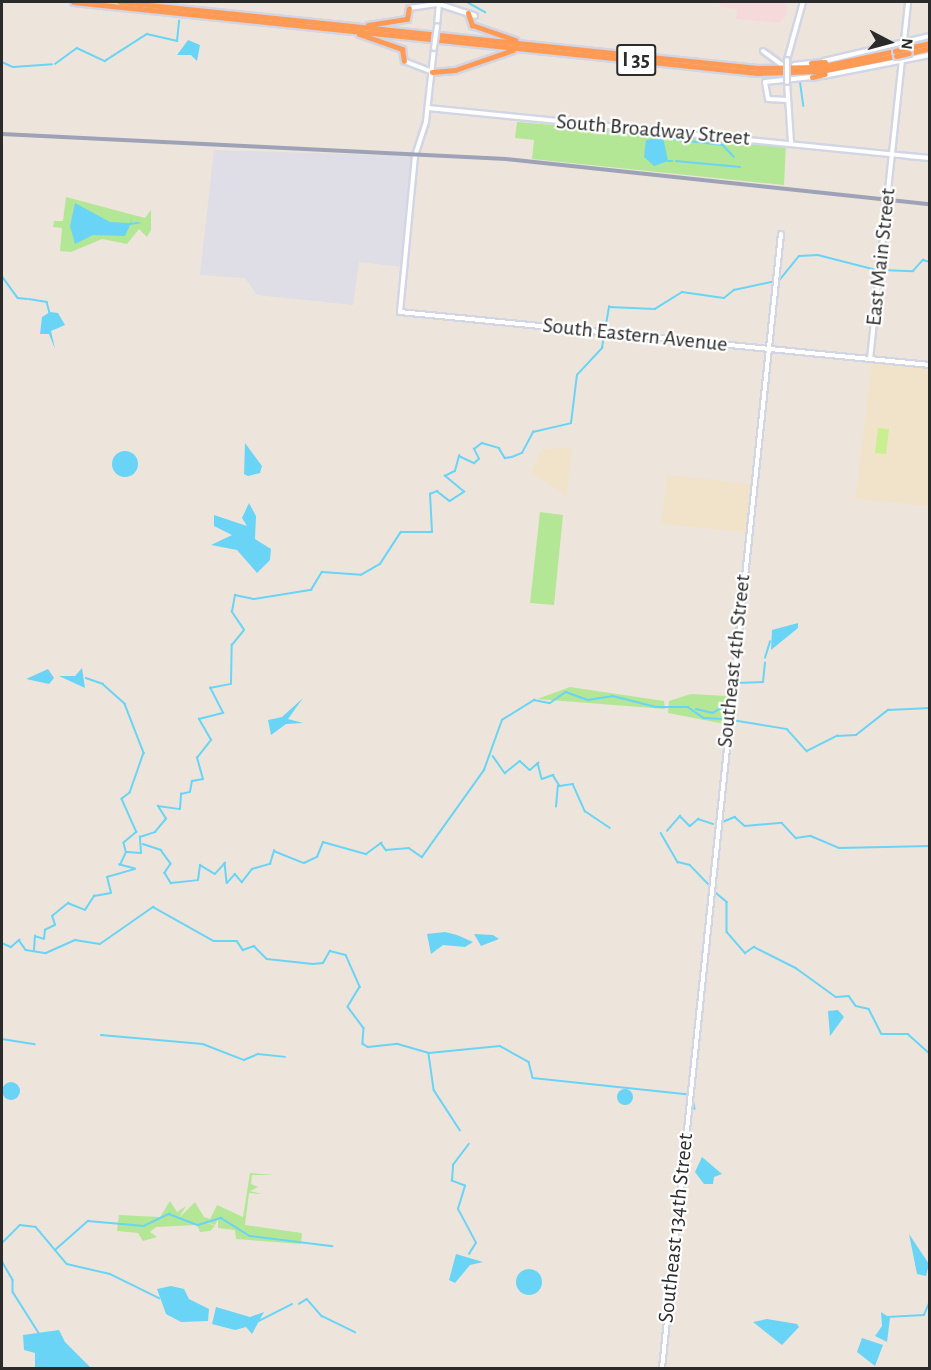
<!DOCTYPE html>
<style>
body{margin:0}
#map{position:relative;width:931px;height:1370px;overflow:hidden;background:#ede5dc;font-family:"Alegreya Sans",sans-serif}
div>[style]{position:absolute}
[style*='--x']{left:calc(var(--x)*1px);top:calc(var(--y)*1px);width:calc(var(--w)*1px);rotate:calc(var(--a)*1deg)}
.industrial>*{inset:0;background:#dfdde5}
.education>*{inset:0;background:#f0e3ca}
.medical>*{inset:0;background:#f5d9db}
.green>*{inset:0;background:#b3e795}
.pitch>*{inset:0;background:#c9ef90}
.water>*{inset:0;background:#69d4f5}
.round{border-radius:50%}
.stream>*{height:1.5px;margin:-0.75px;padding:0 0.75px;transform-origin:0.75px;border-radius:0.75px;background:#69d4f5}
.roads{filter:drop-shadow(2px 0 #d1d5e4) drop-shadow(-2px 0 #d1d5e4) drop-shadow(0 2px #d1d5e4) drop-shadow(0 -2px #d1d5e4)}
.secondary>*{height:4px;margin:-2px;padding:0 2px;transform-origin:2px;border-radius:2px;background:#fff}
.highway>*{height:5px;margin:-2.5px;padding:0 2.5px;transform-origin:2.5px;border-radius:2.5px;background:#ff9a55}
.rail>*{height:4px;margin-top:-2px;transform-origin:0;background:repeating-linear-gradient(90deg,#fff 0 4.5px,#9ea2b6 0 9px);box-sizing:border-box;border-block:2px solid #9ea2b6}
.bridges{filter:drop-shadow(2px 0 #d1d5e4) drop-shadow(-2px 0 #d1d5e4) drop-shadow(0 2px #d1d5e4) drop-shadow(0 -2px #d1d5e4)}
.secondary-bridge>*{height:4px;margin:-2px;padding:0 2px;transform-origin:2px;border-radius:2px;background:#fff}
.highway-bridge>*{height:5px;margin:-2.5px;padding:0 2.5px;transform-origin:2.5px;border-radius:2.5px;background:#ff9a55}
span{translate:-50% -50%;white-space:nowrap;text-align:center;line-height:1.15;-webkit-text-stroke:4.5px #fff;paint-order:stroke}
.shield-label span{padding:2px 4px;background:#fff;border:2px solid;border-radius:4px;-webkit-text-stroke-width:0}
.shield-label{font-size:21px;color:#2b2b2b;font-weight:700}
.street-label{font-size:22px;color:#2b2b2b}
.frame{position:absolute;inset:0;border:3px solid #2b2b2b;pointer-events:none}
.north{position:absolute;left:859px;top:12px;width:60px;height:60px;-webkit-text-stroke:4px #fff;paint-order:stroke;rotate:96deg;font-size:16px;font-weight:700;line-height:24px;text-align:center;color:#2b2b2b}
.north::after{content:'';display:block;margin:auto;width:21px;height:27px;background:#2b2b2b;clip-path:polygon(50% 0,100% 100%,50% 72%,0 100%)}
</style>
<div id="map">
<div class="industrial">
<div style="clip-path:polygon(214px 150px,413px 156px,402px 267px,359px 262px,353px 305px,257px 295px,245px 278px,200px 275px)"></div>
</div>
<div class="education">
<div style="clip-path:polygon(872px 363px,929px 368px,929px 506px,855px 499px)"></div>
<div style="clip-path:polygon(572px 448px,566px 496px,531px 472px,542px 449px)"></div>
<div style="clip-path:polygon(667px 475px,752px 484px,746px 532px,661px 524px)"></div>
</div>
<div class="medical">
<div style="clip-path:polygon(719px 2px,787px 2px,787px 15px,779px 23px,736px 19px,737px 9px,720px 7px)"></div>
</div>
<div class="green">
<div style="clip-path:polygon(517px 122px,786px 145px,784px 185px,532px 159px,534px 140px,515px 138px)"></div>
<div style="clip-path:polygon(66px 197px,145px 218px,151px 210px,151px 230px,147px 237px,139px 229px,127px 244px,102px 239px,71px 252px,60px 251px,62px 228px,53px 227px,54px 221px,63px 221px)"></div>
<div style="clip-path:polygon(540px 512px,563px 515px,554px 605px,530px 603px)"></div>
<div style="clip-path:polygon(570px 687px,664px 701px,665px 709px,537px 699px)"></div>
<div style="clip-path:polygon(691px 694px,727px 696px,725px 724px,668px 713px,669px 701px)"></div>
<div style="clip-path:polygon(250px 1173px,274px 1175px,252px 1175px,251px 1184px,258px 1187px,250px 1191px,262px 1194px,249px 1193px,245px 1225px,302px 1233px,301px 1244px,236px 1239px,235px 1230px,218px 1228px,218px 1219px,215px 1225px,205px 1222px,215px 1226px,210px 1231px,200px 1232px,197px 1225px,156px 1227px,150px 1232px,157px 1237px,143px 1241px,138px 1233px,117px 1231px,119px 1215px,160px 1217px,170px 1201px,177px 1212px,186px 1206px,179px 1218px,195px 1202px,204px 1217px,210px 1219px,217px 1205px,243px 1217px)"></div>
</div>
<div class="pitch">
<div style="clip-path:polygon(878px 428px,889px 429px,886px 454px,875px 453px)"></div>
</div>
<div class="water">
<div style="clip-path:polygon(188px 40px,200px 45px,197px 61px,191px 55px,177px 55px)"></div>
<div style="clip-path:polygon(663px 137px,668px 161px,654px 166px,644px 157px,646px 140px)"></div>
<div style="clip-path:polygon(75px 203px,110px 222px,130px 223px,132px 217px,131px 223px,137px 222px,142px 223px,130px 225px,125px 236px,93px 235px,75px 244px,70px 226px)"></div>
<div style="clip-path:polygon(50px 312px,58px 313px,65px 325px,51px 331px,55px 349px,49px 334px,40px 334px,42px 317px)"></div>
<div style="clip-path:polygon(245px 443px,262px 466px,260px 473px,248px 476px,244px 474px)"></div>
<div class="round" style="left:112px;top:451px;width:26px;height:26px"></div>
<div style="clip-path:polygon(249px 503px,256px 516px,255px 539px,271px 549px,270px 560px,257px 573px,237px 550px,211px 545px,232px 535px,214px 526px,214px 515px,247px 526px,242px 518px)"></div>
<div style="clip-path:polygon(798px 623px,798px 628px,771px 650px,772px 630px)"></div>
<div style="clip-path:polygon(82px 668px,85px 688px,59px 676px,75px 676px)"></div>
<div style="clip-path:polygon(48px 669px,54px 678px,49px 684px,26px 679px)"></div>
<div style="clip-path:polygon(303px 698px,288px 719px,303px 723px,286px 724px,271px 735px,268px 720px,282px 717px)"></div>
<div style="clip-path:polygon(445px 932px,457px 935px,473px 942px,465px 947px,443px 945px,431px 954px,427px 934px)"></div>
<div style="clip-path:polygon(474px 934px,493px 935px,499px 939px,481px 946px)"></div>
<div style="clip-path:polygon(838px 1010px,844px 1017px,830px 1036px,828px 1011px)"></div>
<div class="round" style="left:2px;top:1082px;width:18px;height:18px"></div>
<div class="round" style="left:617px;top:1089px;width:16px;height:16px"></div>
<div style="clip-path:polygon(702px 1157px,722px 1174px,714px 1177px,713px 1184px,704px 1184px,695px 1172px)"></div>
<div style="clip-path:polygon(909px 1234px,929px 1264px,926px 1276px,917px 1274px)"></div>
<div style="clip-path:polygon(456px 1254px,483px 1262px,470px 1265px,455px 1283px,449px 1280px)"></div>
<div class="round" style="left:516px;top:1269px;width:26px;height:26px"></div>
<div style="clip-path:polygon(171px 1286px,184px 1289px,189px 1299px,209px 1309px,208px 1321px,181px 1322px,166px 1314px,157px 1289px)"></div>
<div style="clip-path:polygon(216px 1307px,250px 1317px,264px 1312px,252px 1334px,246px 1327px,235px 1330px,212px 1324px)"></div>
<div style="clip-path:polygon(881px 1312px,890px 1318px,887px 1342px,875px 1336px,882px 1326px)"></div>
<div style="clip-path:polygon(767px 1319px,797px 1324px,799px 1327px,782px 1345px,753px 1322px)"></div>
<div style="clip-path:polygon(59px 1330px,65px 1342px,91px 1368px,35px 1368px,35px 1353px,24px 1350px,23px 1335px)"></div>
<div style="clip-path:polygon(862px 1338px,883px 1345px,875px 1366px,857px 1352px)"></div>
</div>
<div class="stream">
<div style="--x:467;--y:2;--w:21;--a:29"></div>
<div style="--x:2;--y:62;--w:12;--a:24"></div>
<div style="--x:13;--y:67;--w:39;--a:-4"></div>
<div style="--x:55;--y:64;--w:27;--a:-36"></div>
<div style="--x:77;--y:48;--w:31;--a:25"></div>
<div style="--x:105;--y:61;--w:50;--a:-32.7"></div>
<div style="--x:147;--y:34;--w:31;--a:13"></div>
<div style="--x:177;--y:41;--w:20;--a:-84"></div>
<div style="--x:800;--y:79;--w:27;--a:82"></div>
<div style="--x:671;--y:139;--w:52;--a:6.6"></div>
<div style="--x:723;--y:145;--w:16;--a:47"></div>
<div style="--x:668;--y:161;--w:4;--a:0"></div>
<div style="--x:676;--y:161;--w:64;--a:5.4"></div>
<div style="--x:881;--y:270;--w:32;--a:2"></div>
<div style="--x:913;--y:271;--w:15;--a:-48"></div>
<div style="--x:923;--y:260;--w:7;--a:16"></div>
<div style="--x:2;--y:276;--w:27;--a:54"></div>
<div style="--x:18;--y:298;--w:9;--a:6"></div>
<div style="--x:778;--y:282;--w:33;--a:-51"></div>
<div style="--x:799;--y:256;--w:19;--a:-3"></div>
<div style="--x:818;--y:255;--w:61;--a:14.3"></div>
<div style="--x:29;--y:299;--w:18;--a:9"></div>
<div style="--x:47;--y:302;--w:11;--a:75"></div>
<div style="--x:765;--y:658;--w:17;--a:-73"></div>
<div style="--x:86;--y:678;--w:18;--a:19"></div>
<div style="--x:103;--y:684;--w:30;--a:42"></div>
<div style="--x:125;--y:704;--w:53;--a:68.8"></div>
<div style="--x:144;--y:753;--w:42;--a:109.3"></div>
<div style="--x:130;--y:793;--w:10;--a:143"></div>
<div style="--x:122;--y:799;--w:36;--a:66"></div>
<div style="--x:137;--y:832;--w:17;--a:140"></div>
<div style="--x:124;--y:843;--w:8;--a:76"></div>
<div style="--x:732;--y:706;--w:24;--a:-75"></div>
<div style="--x:738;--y:683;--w:25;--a:-2"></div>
<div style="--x:763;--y:682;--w:19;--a:-84"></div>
<div style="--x:696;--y:709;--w:17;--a:13"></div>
<div style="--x:713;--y:713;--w:15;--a:-32"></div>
<div style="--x:732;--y:720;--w:56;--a:9.3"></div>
<div style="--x:787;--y:729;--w:30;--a:48"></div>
<div style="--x:807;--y:751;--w:34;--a:-27"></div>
<div style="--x:837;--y:736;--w:19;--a:-3"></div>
<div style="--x:856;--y:735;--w:41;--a:-38"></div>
<div style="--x:888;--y:710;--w:42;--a:-2.7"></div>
<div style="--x:493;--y:756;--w:21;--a:55"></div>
<div style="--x:505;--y:773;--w:19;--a:-39"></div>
<div style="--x:520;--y:761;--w:13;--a:42"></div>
<div style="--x:530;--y:770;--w:11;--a:-41"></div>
<div style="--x:538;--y:763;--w:16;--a:76"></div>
<div style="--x:542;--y:779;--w:12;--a:-20"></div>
<div style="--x:553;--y:775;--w:13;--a:58"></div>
<div style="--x:560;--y:786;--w:13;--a:-9"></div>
<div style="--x:573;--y:784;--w:30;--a:66"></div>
<div style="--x:585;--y:811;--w:30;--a:34"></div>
<div style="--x:556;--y:807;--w:21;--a:-85"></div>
<div style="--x:720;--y:823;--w:16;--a:-22"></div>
<div style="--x:735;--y:817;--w:13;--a:42"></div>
<div style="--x:745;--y:826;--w:37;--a:-5"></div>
<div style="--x:782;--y:823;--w:21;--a:47"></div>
<div style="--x:796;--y:838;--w:15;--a:-8"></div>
<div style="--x:811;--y:836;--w:30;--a:23"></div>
<div style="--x:839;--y:848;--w:91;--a:-1.3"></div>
<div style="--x:667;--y:831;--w:20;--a:-49"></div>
<div style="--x:680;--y:816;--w:14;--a:45"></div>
<div style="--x:690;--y:826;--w:11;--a:-41"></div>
<div style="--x:698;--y:819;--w:16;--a:18"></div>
<div style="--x:661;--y:833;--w:34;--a:60"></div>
<div style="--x:678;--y:862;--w:12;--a:14"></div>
<div style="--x:690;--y:865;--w:30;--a:46"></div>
<div style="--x:143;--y:844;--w:19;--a:18"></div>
<div style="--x:161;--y:850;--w:17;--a:54"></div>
<div style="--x:171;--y:864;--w:11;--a:124"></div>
<div style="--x:165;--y:873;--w:12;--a:59"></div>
<div style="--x:171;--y:883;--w:27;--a:-6"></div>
<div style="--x:198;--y:880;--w:15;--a:-82"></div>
<div style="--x:200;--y:865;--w:17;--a:31"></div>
<div style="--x:215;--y:874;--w:15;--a:-48"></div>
<div style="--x:225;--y:863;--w:20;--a:84"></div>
<div style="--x:227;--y:883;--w:12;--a:-48"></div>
<div style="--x:235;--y:874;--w:11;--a:49"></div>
<div style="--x:242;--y:882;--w:16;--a:-52"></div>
<div style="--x:252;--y:869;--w:19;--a:-16"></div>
<div style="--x:270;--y:864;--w:14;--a:-73"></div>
<div style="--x:274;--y:851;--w:32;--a:22"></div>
<div style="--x:304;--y:863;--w:14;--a:-25"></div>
<div style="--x:317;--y:857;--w:16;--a:-68"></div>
<div style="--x:323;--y:842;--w:45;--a:15.6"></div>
<div style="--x:366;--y:854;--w:19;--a:-36"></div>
<div style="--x:381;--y:843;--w:9;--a:54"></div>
<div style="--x:386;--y:850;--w:23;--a:-5"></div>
<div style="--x:409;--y:848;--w:16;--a:35"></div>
<div style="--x:422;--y:857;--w:107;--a:-54.5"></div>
<div style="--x:484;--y:770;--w:53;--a:-70.2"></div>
<div style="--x:502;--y:720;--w:38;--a:-32"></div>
<div style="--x:534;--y:700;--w:16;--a:11"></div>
<div style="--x:550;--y:703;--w:19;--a:-35"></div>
<div style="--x:566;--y:692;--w:23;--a:20"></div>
<div style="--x:588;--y:700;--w:25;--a:-9"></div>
<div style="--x:613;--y:696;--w:44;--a:14.3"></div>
<div style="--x:656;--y:707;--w:32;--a:0"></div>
<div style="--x:688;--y:707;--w:19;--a:35"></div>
<div style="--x:704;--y:718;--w:21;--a:3"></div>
<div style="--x:127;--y:852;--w:14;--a:4"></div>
<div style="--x:141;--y:853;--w:16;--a:-94"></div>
<div style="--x:140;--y:837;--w:16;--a:-18"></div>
<div style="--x:155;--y:832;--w:17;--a:-50"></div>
<div style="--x:166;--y:819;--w:15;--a:-122"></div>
<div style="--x:158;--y:806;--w:22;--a:8"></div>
<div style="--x:180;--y:809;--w:15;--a:-86"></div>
<div style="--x:181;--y:794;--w:9;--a:-13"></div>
<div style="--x:190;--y:792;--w:11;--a:-80"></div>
<div style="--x:192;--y:781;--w:11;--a:-10"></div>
<div style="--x:203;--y:779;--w:22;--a:-106"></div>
<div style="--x:197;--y:758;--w:23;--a:-52"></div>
<div style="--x:211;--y:740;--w:24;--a:-120"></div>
<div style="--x:199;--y:719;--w:25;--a:-14"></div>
<div style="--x:223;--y:713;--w:28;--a:-117"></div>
<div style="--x:210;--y:688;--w:21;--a:-11"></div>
<div style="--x:231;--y:684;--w:39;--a:-89"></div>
<div style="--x:232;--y:645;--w:19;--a:-51"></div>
<div style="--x:244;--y:630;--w:22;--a:-124"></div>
<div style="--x:232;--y:612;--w:17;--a:-80"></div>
<div style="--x:235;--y:595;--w:19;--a:12"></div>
<div style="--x:254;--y:599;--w:58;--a:-9"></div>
<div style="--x:311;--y:590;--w:21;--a:-59"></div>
<div style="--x:322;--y:572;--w:39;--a:4"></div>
<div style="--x:361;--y:575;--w:22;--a:-30"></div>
<div style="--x:380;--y:564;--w:38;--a:-57"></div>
<div style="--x:401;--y:532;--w:31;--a:0"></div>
<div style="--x:432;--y:532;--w:38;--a:-93"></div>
<div style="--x:430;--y:494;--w:8;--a:-23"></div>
<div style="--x:437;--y:491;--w:16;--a:38"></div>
<div style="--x:450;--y:501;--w:17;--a:-33"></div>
<div style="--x:464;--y:492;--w:25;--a:-140"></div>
<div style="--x:445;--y:476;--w:11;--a:-27"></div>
<div style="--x:455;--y:471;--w:16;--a:-75"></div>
<div style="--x:459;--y:456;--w:17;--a:25"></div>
<div style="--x:474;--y:463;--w:6;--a:-39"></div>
<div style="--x:479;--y:459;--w:11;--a:-117"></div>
<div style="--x:474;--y:449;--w:10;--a:-37"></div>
<div style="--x:482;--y:443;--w:18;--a:16"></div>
<div style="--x:499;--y:448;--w:12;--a:59"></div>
<div style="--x:505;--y:458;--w:7;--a:-8"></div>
<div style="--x:512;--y:457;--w:11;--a:-22"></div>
<div style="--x:522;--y:453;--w:24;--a:-62"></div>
<div style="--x:533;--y:432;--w:39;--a:-13"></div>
<div style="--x:571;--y:423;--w:48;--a:-82.9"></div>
<div style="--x:577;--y:375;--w:37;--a:-47"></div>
<div style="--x:602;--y:348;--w:42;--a:-80.3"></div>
<div style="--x:609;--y:307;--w:46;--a:2.5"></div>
<div style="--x:655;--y:309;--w:32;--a:-32"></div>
<div style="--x:682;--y:292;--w:42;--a:8.1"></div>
<div style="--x:724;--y:298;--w:13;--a:-39"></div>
<div style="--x:734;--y:290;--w:40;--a:-12"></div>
<div style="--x:714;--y:891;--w:17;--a:40"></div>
<div style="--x:727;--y:902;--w:30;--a:90"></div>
<div style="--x:727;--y:932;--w:28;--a:49"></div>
<div style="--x:745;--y:953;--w:11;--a:-34"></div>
<div style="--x:754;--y:947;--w:47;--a:26.6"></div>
<div style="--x:796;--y:968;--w:49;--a:35.9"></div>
<div style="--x:836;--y:997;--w:13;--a:-4"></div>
<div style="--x:849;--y:996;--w:12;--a:55"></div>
<div style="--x:856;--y:1006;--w:13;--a:13"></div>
<div style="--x:869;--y:1009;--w:28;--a:63"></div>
<div style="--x:882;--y:1034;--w:26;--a:0"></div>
<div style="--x:908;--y:1034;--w:30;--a:42"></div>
<div style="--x:2;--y:943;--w:10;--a:24"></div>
<div style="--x:11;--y:947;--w:11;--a:-41"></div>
<div style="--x:19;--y:940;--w:12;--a:55"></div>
<div style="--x:26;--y:950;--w:20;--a:9"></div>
<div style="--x:46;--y:953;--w:32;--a:-24"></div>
<div style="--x:75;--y:940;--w:25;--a:9"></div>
<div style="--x:100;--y:944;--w:65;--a:-34.9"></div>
<div style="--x:153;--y:907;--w:70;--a:29.1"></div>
<div style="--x:214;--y:941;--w:23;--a:0"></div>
<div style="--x:237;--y:941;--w:11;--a:56"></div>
<div style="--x:243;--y:950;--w:12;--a:-20"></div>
<div style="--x:254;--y:946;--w:18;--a:45"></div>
<div style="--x:267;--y:959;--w:46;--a:6.2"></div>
<div style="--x:313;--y:964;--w:10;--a:-6"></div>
<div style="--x:323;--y:963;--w:14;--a:-60"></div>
<div style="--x:330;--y:951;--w:16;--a:14"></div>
<div style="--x:346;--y:955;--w:35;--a:66"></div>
<div style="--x:360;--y:987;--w:23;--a:121"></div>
<div style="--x:348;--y:1007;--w:26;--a:53"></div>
<div style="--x:364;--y:1028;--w:16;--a:94"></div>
<div style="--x:363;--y:1044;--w:6;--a:31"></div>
<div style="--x:368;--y:1047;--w:30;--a:-6"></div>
<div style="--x:398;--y:1044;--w:32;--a:16"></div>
<div style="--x:429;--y:1053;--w:71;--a:-5.6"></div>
<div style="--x:500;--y:1046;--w:33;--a:29"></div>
<div style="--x:529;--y:1062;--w:16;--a:76"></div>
<div style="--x:533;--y:1078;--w:154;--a:6"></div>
<div style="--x:34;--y:950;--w:14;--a:-86"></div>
<div style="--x:35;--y:936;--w:9;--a:18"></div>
<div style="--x:44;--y:939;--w:9;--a:-84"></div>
<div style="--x:45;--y:930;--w:11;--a:-27"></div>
<div style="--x:55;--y:925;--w:9;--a:-108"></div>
<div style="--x:52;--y:916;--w:21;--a:-39"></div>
<div style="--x:68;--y:903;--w:18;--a:22"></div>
<div style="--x:85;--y:910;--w:17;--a:-57"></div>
<div style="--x:94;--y:896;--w:17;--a:-10"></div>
<div style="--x:111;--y:893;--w:16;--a:-104"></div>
<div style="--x:107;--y:877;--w:29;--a:-16"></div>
<div style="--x:135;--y:869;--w:16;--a:-165"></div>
<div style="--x:120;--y:865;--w:14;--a:-65"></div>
<div style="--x:101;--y:1035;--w:102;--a:5"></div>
<div style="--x:203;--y:1044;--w:44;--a:21.3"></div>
<div style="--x:244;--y:1060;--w:15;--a:-23"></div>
<div style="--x:258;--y:1054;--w:27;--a:6"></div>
<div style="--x:2;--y:1039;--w:33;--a:9"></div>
<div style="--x:429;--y:1054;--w:36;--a:82"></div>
<div style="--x:434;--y:1090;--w:48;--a:57"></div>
<div style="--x:692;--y:1095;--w:14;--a:78"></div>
<div style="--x:2;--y:1243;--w:25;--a:-45"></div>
<div style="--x:20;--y:1225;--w:16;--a:7"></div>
<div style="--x:36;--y:1227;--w:48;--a:50"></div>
<div style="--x:67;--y:1264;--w:44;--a:13.1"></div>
<div style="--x:110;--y:1274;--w:55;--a:26.1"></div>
<div style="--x:55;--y:1250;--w:44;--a:-41.3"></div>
<div style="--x:88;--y:1221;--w:56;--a:5.1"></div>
<div style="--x:144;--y:1226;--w:28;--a:-26"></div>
<div style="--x:169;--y:1214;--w:31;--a:21"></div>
<div style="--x:198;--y:1225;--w:24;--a:-17"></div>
<div style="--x:221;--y:1218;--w:34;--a:32"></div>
<div style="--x:250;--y:1236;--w:83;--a:7"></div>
<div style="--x:469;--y:1254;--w:13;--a:-58"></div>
<div style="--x:476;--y:1243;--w:38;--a:-118"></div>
<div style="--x:458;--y:1209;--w:24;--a:-73"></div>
<div style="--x:465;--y:1186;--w:14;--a:-159"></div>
<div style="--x:452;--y:1181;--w:16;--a:-86"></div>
<div style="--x:453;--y:1165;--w:26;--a:-53"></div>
<div style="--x:2;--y:1261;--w:22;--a:60"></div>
<div style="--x:13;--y:1280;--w:12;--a:90"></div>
<div style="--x:13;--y:1292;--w:49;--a:57.6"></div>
<div style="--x:299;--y:1304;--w:9;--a:-32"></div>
<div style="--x:307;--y:1299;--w:23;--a:49"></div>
<div style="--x:322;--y:1316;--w:37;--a:26"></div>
<div style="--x:887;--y:1317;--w:37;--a:-3"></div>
<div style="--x:924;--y:1315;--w:15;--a:-67"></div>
<div style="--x:259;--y:1321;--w:37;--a:-27"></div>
</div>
<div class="roads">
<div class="secondary">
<div style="--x:409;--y:8;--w:30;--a:-8"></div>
<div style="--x:439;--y:4;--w:38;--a:18"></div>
<div style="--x:437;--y:26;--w:23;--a:-85"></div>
<div style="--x:434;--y:48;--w:74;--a:96.2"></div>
<div style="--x:426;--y:122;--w:36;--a:108"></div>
<div style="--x:415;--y:156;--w:157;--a:95.5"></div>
<div style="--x:400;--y:312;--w:533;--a:5.71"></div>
<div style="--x:763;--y:51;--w:26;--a:36"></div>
<div style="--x:787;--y:60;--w:60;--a:-74.6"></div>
<div style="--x:404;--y:61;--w:30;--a:21"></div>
<div style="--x:824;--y:61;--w:109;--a:-13.3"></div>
<div style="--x:794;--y:65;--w:17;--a:-7"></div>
<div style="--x:823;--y:76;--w:109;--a:-11.1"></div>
<div style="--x:787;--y:82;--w:61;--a:86.2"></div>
<div style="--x:788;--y:100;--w:20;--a:-177"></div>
<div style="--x:768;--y:99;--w:17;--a:-100"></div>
<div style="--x:765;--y:82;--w:47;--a:-6.1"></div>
<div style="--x:428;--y:108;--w:482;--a:5.7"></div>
<div style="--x:908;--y:156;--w:22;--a:5"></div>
<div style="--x:870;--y:359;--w:359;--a:-83.9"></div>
<div style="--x:662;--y:1368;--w:1140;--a:-84.01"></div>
</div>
<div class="highway">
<div style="--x:73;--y:2;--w:688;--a:5.93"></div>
<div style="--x:757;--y:73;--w:63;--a:-1.8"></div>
<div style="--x:820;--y:71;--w:77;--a:-11.2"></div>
<div style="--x:120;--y:2;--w:641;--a:5.91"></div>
<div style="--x:758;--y:68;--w:61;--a:-0.9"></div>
<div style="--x:819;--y:67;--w:78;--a:-11.9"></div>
<div style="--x:468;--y:13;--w:13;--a:72"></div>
<div style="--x:472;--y:25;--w:46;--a:19.2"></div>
<div style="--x:368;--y:25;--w:39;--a:-9"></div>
<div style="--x:407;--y:19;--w:11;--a:-80"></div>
<div style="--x:359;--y:34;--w:46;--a:19.2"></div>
<div style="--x:402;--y:49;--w:12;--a:81"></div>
<div style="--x:908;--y:48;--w:23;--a:-13"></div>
<div style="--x:909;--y:53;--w:22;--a:-13"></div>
<div style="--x:811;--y:63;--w:14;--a:-4"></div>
<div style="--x:432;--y:72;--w:23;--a:-5"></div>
<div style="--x:455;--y:70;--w:61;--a:-19"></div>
<div style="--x:812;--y:77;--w:13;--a:-13"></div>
</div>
</div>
<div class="rail">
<div style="--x:2;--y:134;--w:505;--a:2.84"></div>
<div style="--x:506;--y:159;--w:426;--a:6.1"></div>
</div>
<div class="bridges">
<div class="secondary-bridge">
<div style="--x:434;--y:48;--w:22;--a:-82"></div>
<div style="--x:787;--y:60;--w:22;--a:90"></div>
</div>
<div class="highway-bridge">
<div style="--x:895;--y:51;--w:13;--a:-13"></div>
<div style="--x:896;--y:56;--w:13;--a:-13"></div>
</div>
</div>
<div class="shield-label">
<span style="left:636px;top:60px">I 35</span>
</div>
<div class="street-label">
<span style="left:653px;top:130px;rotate:5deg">South Broadway Street</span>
<span style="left:881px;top:257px;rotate:-84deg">East Main Street</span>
<span style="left:635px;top:335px;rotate:6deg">South Eastern Avenue</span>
<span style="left:734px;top:661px;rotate:-84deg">Southeast 4th Street</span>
<span style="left:676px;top:1228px;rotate:-84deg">Southeast 134th Street</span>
</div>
<div class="frame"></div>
<div class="north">N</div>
</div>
